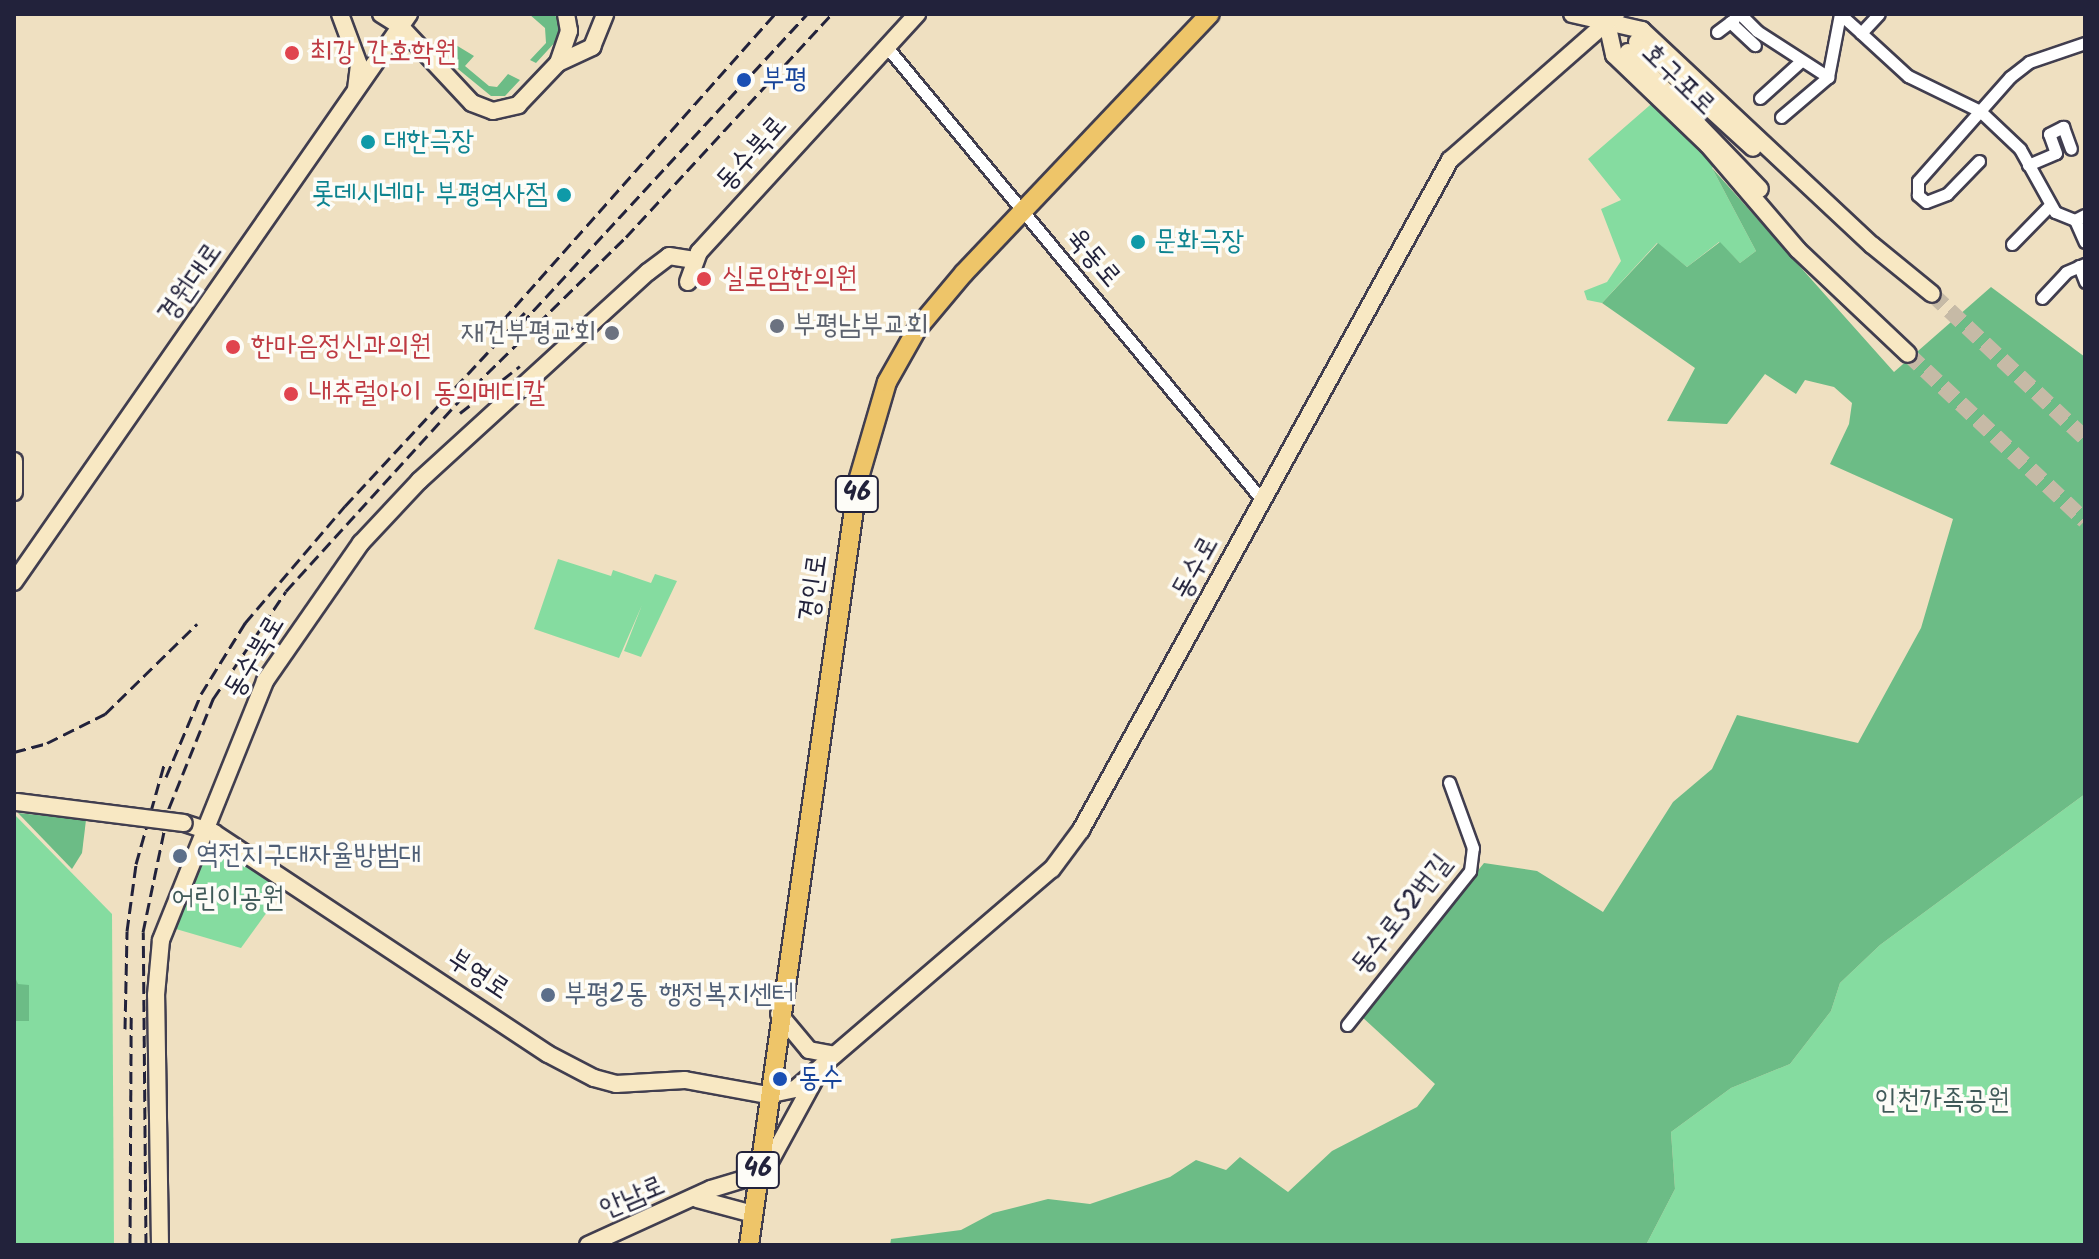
<!DOCTYPE html>
<meta charset="utf-8">
<style>
body{margin:0}
#map{position:relative;width:2099px;height:1259px;overflow:hidden;background:#efe0c1;font-family:Kalam,"Poor Story",sans-serif}
div>[style]{position:absolute}
[style*='--x']{left:calc(var(--x)*1px);top:calc(var(--y)*1px);width:calc(var(--w)*1px);rotate:calc(var(--a)*1deg)}
.green>*{inset:0;background:#85dca0}
.forest>*{inset:0;background:#6cbc86}
.secondary-tunnel>*{height:16px;margin-top:-8px;transform-origin:0;background:repeating-linear-gradient(90deg,#c6baa6 0 16px,transparent 0 24px)}
.roads{filter:drop-shadow(2px 0 #413e4f) drop-shadow(-2px 0 #413e4f) drop-shadow(0 2px #413e4f) drop-shadow(0 -2px #413e4f)}
.street>*{height:11px;margin:-5.5px;padding:0 5.5px;transform-origin:5.5px;border-radius:5.5px;background:#fff}
.secondary>*{height:16px;margin:-8px;padding:0 8px;transform-origin:8px;border-radius:8px;background:#f8e8c3}
.primary>*{height:18px;margin:-9px;padding:0 9px;transform-origin:9px;border-radius:9px;background:#eec569}
.rail>*{height:3px;margin-top:-1.5px;transform-origin:0;background:repeating-linear-gradient(90deg,#22223b 0 12px,transparent 0 18px)}
.bridges{filter:drop-shadow(2px 0 #413e4f) drop-shadow(-2px 0 #413e4f) drop-shadow(0 2px #413e4f) drop-shadow(0 -2px #413e4f)}
.secondary-bridge>*{height:16px;margin:-8px;padding:0 8px;transform-origin:8px;border-radius:8px;background:#f8e8c3}
.dots>*{width:22px;height:22px;translate:-50% -50%;box-sizing:border-box;border:4px solid #fdfcf7;border-radius:50%}
span{translate:-50% -50%;white-space:nowrap;text-align:center;line-height:1.15;-webkit-text-stroke:7px #fdfcf7;paint-order:stroke}
.shield-label span{padding:2px 6px;background:#fdfcf7;border:2px solid;border-radius:6px;-webkit-text-stroke-width:0}
.shield-label{font-size:26px;color:#22223b;font-weight:700}
.health-label{font-size:28px;color:#be3a42}
.left{translate:0 -50%;text-align:left}
.transit-label{font-size:28px;color:#164399}
.street-label{font-size:28px;color:#22223b}
.culture-label{font-size:28px;color:#0d838f}
.right{translate:-100% -50%;text-align:right}
.worship-label{font-size:28px;color:#5b616d}
.service-label{font-size:28px;color:#4e5e75}
.park-label{font-size:28px;color:#405a59}
.frame{position:absolute;inset:0;border:16px solid #22223b;pointer-events:none}
</style>
<div id="map">
<div class="green">
<div style="clip-path:polygon(1657px 99px,1718px 162px,1712px 168px,1756px 251px,1740px 263px,1719px 242px,1687px 267px,1657px 243px,1602px 303px,1587px 300px,1584px 291px,1607px 282px,1621px 261px,1601px 209px,1621px 200px,1588px 159px)"></div>
<div style="clip-path:polygon(558px 559px,611px 576px,613px 570px,651px 583px,655px 574px,677px 581px,641px 657px,624px 651px,642px 605px,619px 658px,534px 629px)"></div>
<div style="clip-path:polygon(2085px 794px,2085px 1245px,1646px 1245px,1675px 1189px,1671px 1132px,1731px 1088px,1790px 1064px,1831px 1011px,1840px 983px,1880px 945px)"></div>
<div style="clip-path:polygon(14px 814px,112px 914px,114px 1245px,14px 1245px)"></div>
<div style="clip-path:polygon(208px 841px,283px 890px,241px 948px,176px 929px)"></div>
</div>
<div class="forest">
<div style="clip-path:polygon(529px 14px,554px 14px,563px 26px,558px 39px,536px 63px,530px 60px,546px 43px,545px 28px)"></div>
<div style="clip-path:polygon(451px 42px,474px 56px,465px 66px,489px 86px,497px 87px,508px 74px,520px 80px,505px 96px,491px 96px,458px 69px,447px 47px)"></div>
<div style="clip-path:polygon(1712px 168px,1894px 372px,1991px 287px,2085px 357px,2085px 794px,1880px 945px,1840px 983px,1831px 1011px,1790px 1064px,1731px 1088px,1671px 1132px,1675px 1189px,1646px 1245px,890px 1245px,891px 1239px,961px 1230px,993px 1213px,1048px 1199px,1090px 1204px,1170px 1177px,1196px 1160px,1226px 1170px,1240px 1157px,1288px 1192px,1332px 1151px,1417px 1107px,1435px 1084px,1361px 1016px,1484px 863px,1537px 871px,1603px 912px,1673px 802px,1712px 769px,1737px 715px,1858px 743px,1921px 628px,1953px 519px,1830px 464px,1849px 424px,1852px 403px,1834px 387px,1805px 380px,1796px 394px,1765px 374px,1727px 424px,1667px 421px,1695px 368px,1602px 303px,1658px 243px,1687px 267px,1720px 242px,1740px 263px,1756px 251px)"></div>
<div style="clip-path:polygon(18px 813px,86px 820px,82px 853px,72px 869px)"></div>
<div style="clip-path:polygon(14px 975px,18px 984px,29px 985px,29px 1021px,14px 1021px)"></div>
</div>
<div class="secondary-tunnel">
<div style="--x:1932;--y:294;--w:210;--a:43.3"></div>
<div style="--x:1908;--y:354;--w:243;--a:43.3"></div>
</div>
<div class="roads">
<div class="street">
<div style="--x:1740;--y:14;--w:24;--a:45"></div>
<div style="--x:1757;--y:31;--w:85;--a:32.9"></div>
<div style="--x:1828;--y:77;--w:64;--a:-79.2"></div>
<div style="--x:1840;--y:14;--w:28;--a:42"></div>
<div style="--x:1861;--y:33;--w:26;--a:-47"></div>
<div style="--x:1730;--y:22;--w:34;--a:43"></div>
<div style="--x:1717;--y:32;--w:21;--a:-37"></div>
<div style="--x:1861;--y:33;--w:64;--a:42.5"></div>
<div style="--x:1908;--y:76;--w:80;--a:25.9"></div>
<div style="--x:1980;--y:111;--w:55;--a:43.5"></div>
<div style="--x:2020;--y:149;--w:72;--a:60.9"></div>
<div style="--x:2055;--y:212;--w:22;--a:22"></div>
<div style="--x:2075;--y:220;--w:11;--a:-27"></div>
<div style="--x:886;--y:46;--w:591;--a:50.36"></div>
<div style="--x:1760;--y:98;--w:55;--a:-42.1"></div>
<div style="--x:1781;--y:117;--w:62;--a:-40.4"></div>
<div style="--x:1979;--y:161;--w:46;--a:134.1"></div>
<div style="--x:1947;--y:194;--w:22;--a:159"></div>
<div style="--x:1926;--y:202;--w:11;--a:-139"></div>
<div style="--x:1918;--y:195;--w:14;--a:-90"></div>
<div style="--x:1918;--y:181;--w:139;--a:-48.5"></div>
<div style="--x:2010;--y:77;--w:24;--a:-38"></div>
<div style="--x:2029;--y:62;--w:59;--a:-18.7"></div>
<div style="--x:2028;--y:165;--w:30;--a:-23"></div>
<div style="--x:2056;--y:153;--w:20;--a:-110"></div>
<div style="--x:2049;--y:134;--w:16;--a:-27"></div>
<div style="--x:2063;--y:127;--w:23;--a:70"></div>
<div style="--x:2075;--y:220;--w:24;--a:66"></div>
<div style="--x:2012;--y:244;--w:54;--a:-45.7"></div>
<div style="--x:2079;--y:266;--w:17;--a:69"></div>
<div style="--x:2042;--y:298;--w:35;--a:-47"></div>
<div style="--x:2066;--y:272;--w:21;--a:-23"></div>
<div style="--x:1347;--y:1025;--w:197;--a:-51.4"></div>
<div style="--x:1470;--y:871;--w:23;--a:-83"></div>
<div style="--x:1473;--y:848;--w:70;--a:-110"></div>
</div>
<div class="secondary">
<div style="--x:340;--y:14;--w:54;--a:69.6"></div>
<div style="--x:359;--y:65;--w:23;--a:97"></div>
<div style="--x:381;--y:14;--w:22;--a:32"></div>
<div style="--x:400;--y:26;--w:105;--a:46.9"></div>
<div style="--x:472;--y:103;--w:22;--a:21"></div>
<div style="--x:493;--y:111;--w:26;--a:-13"></div>
<div style="--x:518;--y:105;--w:58;--a:-46.4"></div>
<div style="--x:558;--y:63;--w:34;--a:-71"></div>
<div style="--x:569;--y:31;--w:17;--a:-100"></div>
<div style="--x:1572;--y:14;--w:72;--a:12.9"></div>
<div style="--x:1642;--y:30;--w:315;--a:43.1"></div>
<div style="--x:1872;--y:245;--w:77;--a:39.2"></div>
<div style="--x:1605;--y:14;--w:42;--a:77.6"></div>
<div style="--x:1614;--y:55;--w:130;--a:43.8"></div>
<div style="--x:1708;--y:145;--w:138;--a:49.4"></div>
<div style="--x:1798;--y:250;--w:151;--a:43.4"></div>
<div style="--x:1637;--y:42;--w:157;--a:42.4"></div>
<div style="--x:1628;--y:52;--w:190;--a:46.1"></div>
<div style="--x:558;--y:63;--w:38;--a:-25"></div>
<div style="--x:592;--y:47;--w:35;--a:-68"></div>
<div style="--x:688;--y:282;--w:32;--a:-70"></div>
<div style="--x:699;--y:252;--w:323;--a:-47.5"></div>
<div style="--x:14;--y:461;--w:31;--a:90"></div>
<div style="--x:14;--y:582;--w:692;--a:-55.18"></div>
<div style="--x:184;--y:823;--w:32;--a:18"></div>
<div style="--x:214;--y:833;--w:400;--a:33.5"></div>
<div style="--x:548;--y:1054;--w:52;--a:27.6"></div>
<div style="--x:594;--y:1078;--w:23;--a:15"></div>
<div style="--x:616;--y:1084;--w:69;--a:-3.3"></div>
<div style="--x:685;--y:1080;--w:83;--a:10.4"></div>
<div style="--x:767;--y:1095;--w:29;--a:-12"></div>
<div style="--x:795;--y:1089;--w:338;--a:-40.6"></div>
<div style="--x:1052;--y:869;--w:49;--a:-53.4"></div>
<div style="--x:1081;--y:830;--w:765;--a:-61.16"></div>
<div style="--x:1450;--y:160;--w:221;--a:-41.3"></div>
<div style="--x:779;--y:1014;--w:47;--a:50.2"></div>
<div style="--x:809;--y:1050;--w:26;--a:11"></div>
<div style="--x:761;--y:1178;--w:113;--a:-61.4"></div>
<div style="--x:697;--y:1199;--w:58;--a:15"></div>
<div style="--x:160;--y:1245;--w:250;--a:-90.9"></div>
<div style="--x:156;--y:995;--w:55;--a:-84.8"></div>
<div style="--x:161;--y:940;--w:279;--a:-68.1"></div>
<div style="--x:265;--y:681;--w:168;--a:-55.2"></div>
<div style="--x:361;--y:543;--w:85;--a:-46.9"></div>
<div style="--x:419;--y:481;--w:310;--a:-42.4"></div>
<div style="--x:648;--y:272;--w:26;--a:-37"></div>
<div style="--x:669;--y:256;--w:24;--a:9"></div>
<div style="--x:588;--y:1245;--w:135;--a:-24.5"></div>
<div style="--x:711;--y:1189;--w:48;--a:-16.9"></div>
</div>
<div class="primary">
<div style="--x:749;--y:1245;--w:772;--a:-81.88"></div>
<div style="--x:858;--y:481;--w:103;--a:-73.7"></div>
<div style="--x:887;--y:382;--w:61;--a:-60.5"></div>
<div style="--x:917;--y:329;--w:73;--a:-50"></div>
<div style="--x:964;--y:273;--w:357;--a:-46.5"></div>
</div>
</div>
<div class="rail">
<div style="--x:503;--y:320;--w:409;--a:-48.4"></div>
<div style="--x:521;--y:324;--w:422;--a:-47.3"></div>
<div style="--x:460;--y:413;--w:76;--a:-38.1"></div>
<div style="--x:14;--y:752;--w:34;--a:-15"></div>
<div style="--x:47;--y:743;--w:65;--a:-26.6"></div>
<div style="--x:105;--y:714;--w:129;--a:-44.4"></div>
<div style="--x:166;--y:777;--w:90;--a:-67.1"></div>
<div style="--x:201;--y:694;--w:84;--a:-58.2"></div>
<div style="--x:245;--y:623;--w:154;--a:-49.5"></div>
<div style="--x:345;--y:506;--w:265;--a:-47.1"></div>
<div style="--x:125;--y:1029;--w:98;--a:-88.8"></div>
<div style="--x:127;--y:931;--w:68;--a:-82.3"></div>
<div style="--x:136;--y:864;--w:103;--a:-74.2"></div>
<div style="--x:130;--y:1245;--w:229;--a:-89.7"></div>
<div style="--x:146;--y:1245;--w:313;--a:-90.5"></div>
<div style="--x:143;--y:932;--w:127;--a:-78.2"></div>
<div style="--x:169;--y:808;--w:118;--a:-68"></div>
<div style="--x:213;--y:699;--w:130;--a:-55.9"></div>
<div style="--x:286;--y:591;--w:260;--a:-47.7"></div>
<div style="--x:461;--y:399;--w:231;--a:-44.5"></div>
<div style="--x:626;--y:237;--w:304;--a:-47.3"></div>
</div>
<div class="bridges">
<div class="secondary-bridge">
<div style="--x:17;--y:802;--w:168;--a:7.2"></div>
</div>
</div>
<div class="dots">
<div style="left:292px;top:53px;background:#e0444e"></div>
<div style="left:744px;top:80px;background:#1a4fb4"></div>
<div style="left:368px;top:142px;background:#0f9aa8"></div>
<div style="left:564px;top:195px;background:#0f9aa8"></div>
<div style="left:1138px;top:242px;background:#0f9aa8"></div>
<div style="left:704px;top:279px;background:#e0444e"></div>
<div style="left:777px;top:326px;background:#6b7280"></div>
<div style="left:612px;top:333px;background:#6b7280"></div>
<div style="left:233px;top:347px;background:#e0444e"></div>
<div style="left:291px;top:394px;background:#e0444e"></div>
<div style="left:180px;top:856px;background:#5c6f8a"></div>
<div style="left:548px;top:995px;background:#5c6f8a"></div>
<div style="left:780px;top:1079px;background:#1a4fb4"></div>
</div>
<div class="shield-label">
<span style="left:857px;top:494px">46</span>
<span style="left:758px;top:1170px">46</span>
</div>
<div class="health-label">
<span class="left" style="left:310px;top:53px">최강 간호학원</span>
<span class="left" style="left:722px;top:279px">실로암한의원</span>
<span class="left" style="left:251px;top:347px">한마음정신과의원</span>
<span class="left" style="left:309px;top:394px">내츄럴아이 동의메디칼</span>
</div>
<div class="transit-label">
<span class="left" style="left:762px;top:80px">부평</span>
<span class="left" style="left:798px;top:1079px">동수</span>
</div>
<div class="street-label">
<span style="left:1678px;top:80px;rotate:44deg">호구포로</span>
<span style="left:752px;top:154px;rotate:-48deg">동수북로</span>
<span style="left:1093px;top:258px;rotate:50deg">육동로</span>
<span style="left:191px;top:283px;rotate:-55deg">경원대로</span>
<span style="left:1196px;top:568px;rotate:-61deg">동수로</span>
<span style="left:814px;top:588px;rotate:-82deg">경인로</span>
<span style="left:255px;top:657px;rotate:-59deg">동수북로</span>
<span style="left:1402px;top:915px;rotate:-52deg">동수로52번길</span>
<span style="left:478px;top:975px;rotate:33deg">부영로</span>
<span style="left:633px;top:1198px;rotate:-23deg">안남로</span>
</div>
<div class="culture-label">
<span class="left" style="left:384px;top:142px">대한극장</span>
<span class="right" style="left:548px;top:195px">롯데시네마 부평역사점</span>
<span class="left" style="left:1154px;top:242px">문화극장</span>
</div>
<div class="worship-label">
<span class="left" style="left:793px;top:326px">부평남부교회</span>
<span class="right" style="left:596px;top:333px">재건부평교회</span>
</div>
<div class="service-label">
<span class="left" style="left:196px;top:856px">역전지구대자율방범대</span>
<span class="left" style="left:564px;top:995px">부평2동 행정복지센터</span>
</div>
<div class="park-label">
<span style="left:228px;top:899px">어린이공원</span>
<span style="left:1942px;top:1101px">인천가족공원</span>
</div>
<div class="frame"></div>
</div>
